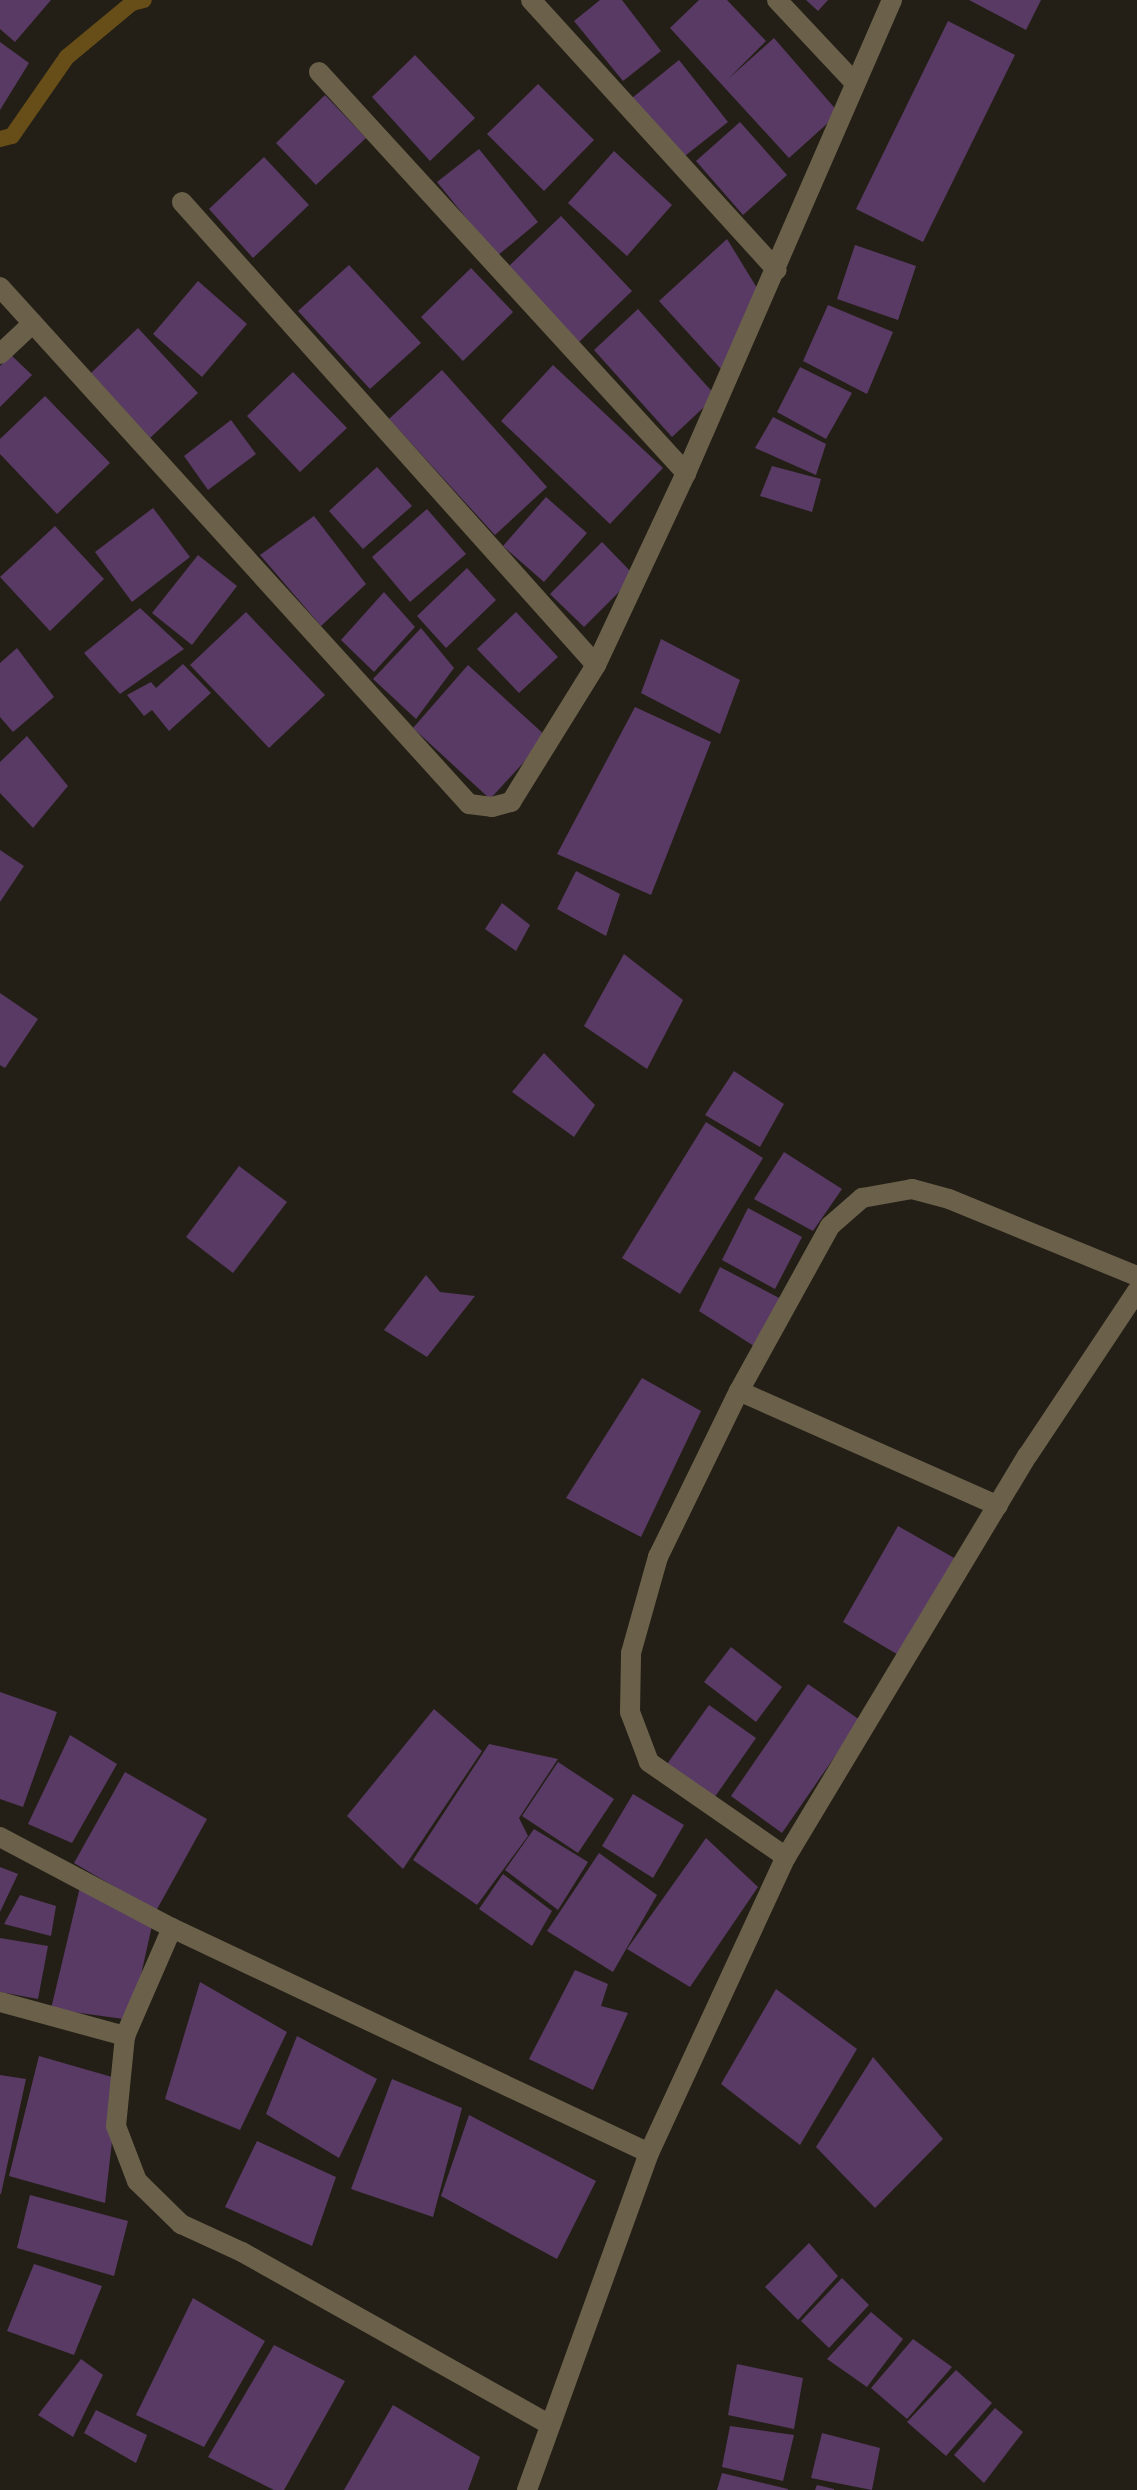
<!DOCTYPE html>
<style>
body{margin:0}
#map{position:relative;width:1137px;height:2490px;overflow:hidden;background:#231f16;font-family:Rubik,sans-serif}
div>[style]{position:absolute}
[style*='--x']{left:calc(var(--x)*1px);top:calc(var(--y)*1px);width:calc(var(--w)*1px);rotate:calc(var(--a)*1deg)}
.stream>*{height:16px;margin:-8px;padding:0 8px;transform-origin:8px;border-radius:8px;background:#674e18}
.building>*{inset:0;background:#593a64}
.minor>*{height:20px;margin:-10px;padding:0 10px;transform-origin:10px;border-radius:10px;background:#6b614b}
span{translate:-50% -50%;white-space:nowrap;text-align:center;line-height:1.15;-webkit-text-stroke:7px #0b0906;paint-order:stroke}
</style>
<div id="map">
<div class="stream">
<div style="--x:0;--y:139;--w:12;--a:-14"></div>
<div style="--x:12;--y:136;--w:96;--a:-55.2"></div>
<div style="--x:67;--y:57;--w:85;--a:-39.7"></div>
<div style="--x:132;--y:3;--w:12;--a:-14"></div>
</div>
<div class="building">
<div style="clip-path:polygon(0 0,51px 0,15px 42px,0 29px)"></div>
<div style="clip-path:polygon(600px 0,622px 0,661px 51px,623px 81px,574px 21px)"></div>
<div style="clip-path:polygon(699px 0,727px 0,766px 41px,728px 79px,774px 38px,839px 113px,789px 158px,670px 28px)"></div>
<div style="clip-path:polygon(806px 0,828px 0,818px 11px)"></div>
<div style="clip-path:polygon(969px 0,1041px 0,1026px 30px)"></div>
<div style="clip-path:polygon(948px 21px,1015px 55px,923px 242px,856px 209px)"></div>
<div style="clip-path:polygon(0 42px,29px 63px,0 110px)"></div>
<div style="clip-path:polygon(415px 55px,475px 118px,430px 161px,372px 97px)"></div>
<div style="clip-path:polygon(679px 60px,728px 122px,681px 159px,632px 98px)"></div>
<div style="clip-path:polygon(538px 84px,594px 140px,544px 191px,487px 134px)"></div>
<div style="clip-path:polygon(325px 95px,366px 138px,316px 185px,276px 143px)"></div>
<div style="clip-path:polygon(740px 122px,787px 175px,743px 215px,696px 161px)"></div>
<div style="clip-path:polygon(479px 149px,538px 222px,497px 256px,437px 182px)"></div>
<div style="clip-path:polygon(614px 151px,672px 205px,627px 256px,568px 203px)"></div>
<div style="clip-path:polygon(264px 157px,309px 205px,253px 258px,209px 209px)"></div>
<div style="clip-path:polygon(561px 216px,632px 291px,579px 342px,508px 267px)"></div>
<div style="clip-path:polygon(727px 239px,757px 288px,721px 369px,659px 301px)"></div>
<div style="clip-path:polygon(855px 245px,916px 266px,898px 320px,837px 299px)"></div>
<div style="clip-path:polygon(349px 265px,421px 343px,370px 389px,298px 311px)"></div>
<div style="clip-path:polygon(471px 268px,513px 312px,463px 361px,421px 317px)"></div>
<div style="clip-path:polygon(198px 281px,247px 324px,202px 377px,153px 334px)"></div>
<div style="clip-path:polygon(828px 305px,893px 332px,867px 394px,803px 361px)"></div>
<div style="clip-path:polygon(638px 309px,716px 396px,672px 437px,594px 350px)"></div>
<div style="clip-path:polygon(138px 328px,198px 393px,150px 438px,91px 373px)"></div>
<div style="clip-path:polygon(11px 355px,32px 375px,0 407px,0 366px)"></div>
<div style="clip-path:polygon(553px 365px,663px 468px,610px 524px,501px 421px)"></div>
<div style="clip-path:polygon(800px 367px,852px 393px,826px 439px,777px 412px)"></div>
<div style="clip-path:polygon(442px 370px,547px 487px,495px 535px,389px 419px)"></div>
<div style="clip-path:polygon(293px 372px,347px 428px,300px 472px,247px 416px)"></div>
<div style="clip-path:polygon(45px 396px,110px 463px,57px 514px,0 454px,0 439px)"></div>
<div style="clip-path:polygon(773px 417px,826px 444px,816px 475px,755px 448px)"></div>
<div style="clip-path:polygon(231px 420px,256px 454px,208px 490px,184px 456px)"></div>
<div style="clip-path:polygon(772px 466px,821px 479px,812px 512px,760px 496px)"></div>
<div style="clip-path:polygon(377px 467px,412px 506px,363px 549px,329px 511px)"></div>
<div style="clip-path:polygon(546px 497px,587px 533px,544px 582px,503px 546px)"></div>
<div style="clip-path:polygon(153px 508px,190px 557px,132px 602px,95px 552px)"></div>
<div style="clip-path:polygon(427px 509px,466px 554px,410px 602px,372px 557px)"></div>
<div style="clip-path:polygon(314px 516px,366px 584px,321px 626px,260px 555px)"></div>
<div style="clip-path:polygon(55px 526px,104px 579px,50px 631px,0 577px)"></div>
<div style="clip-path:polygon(602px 542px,635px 576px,584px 627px,550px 594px)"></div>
<div style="clip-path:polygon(198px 555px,237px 586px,192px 645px,152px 613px)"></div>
<div style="clip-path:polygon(467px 568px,496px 600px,446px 648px,417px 616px)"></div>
<div style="clip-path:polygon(384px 592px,415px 627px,374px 672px,341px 640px)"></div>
<div style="clip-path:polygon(140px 608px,184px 649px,120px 694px,84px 653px)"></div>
<div style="clip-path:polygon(246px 612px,325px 695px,269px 748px,190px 665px)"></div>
<div style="clip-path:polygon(516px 612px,558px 657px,519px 693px,477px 649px)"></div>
<div style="clip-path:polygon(421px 628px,454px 668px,416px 719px,373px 679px)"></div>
<div style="clip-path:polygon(661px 639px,740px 680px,720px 734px,641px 693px)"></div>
<div style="clip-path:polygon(17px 648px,54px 697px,13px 732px,0 717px,0 663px)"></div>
<div style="clip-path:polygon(183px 664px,211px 693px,169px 731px,152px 710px,144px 716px,127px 695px,151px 682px,156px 688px)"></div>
<div style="clip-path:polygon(468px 665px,547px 737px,490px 799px,413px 728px)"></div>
<div style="clip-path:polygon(635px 707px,711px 742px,651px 895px,557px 854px)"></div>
<div style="clip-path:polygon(27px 736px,68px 786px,33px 828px,0 793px,0 762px)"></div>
<div style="clip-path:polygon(0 850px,24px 866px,0 902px)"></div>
<div style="clip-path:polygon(576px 871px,620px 894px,606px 936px,557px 909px)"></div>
<div style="clip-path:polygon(502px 903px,530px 925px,516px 951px,485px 929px)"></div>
<div style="clip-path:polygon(624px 954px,683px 1000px,647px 1069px,584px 1026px)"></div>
<div style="clip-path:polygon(0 993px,38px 1019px,5px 1068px,0 1065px)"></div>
<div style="clip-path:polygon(544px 1053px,595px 1105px,574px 1137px,512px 1092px)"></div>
<div style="clip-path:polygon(734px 1071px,784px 1104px,760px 1147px,705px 1115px)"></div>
<div style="clip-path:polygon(706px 1122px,763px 1158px,680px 1294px,622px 1258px)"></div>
<div style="clip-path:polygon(784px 1152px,842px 1189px,813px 1231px,754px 1199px)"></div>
<div style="clip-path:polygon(239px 1166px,287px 1202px,233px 1273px,186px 1237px)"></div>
<div style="clip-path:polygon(748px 1208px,802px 1237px,775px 1289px,722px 1260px)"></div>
<div style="clip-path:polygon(720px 1267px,783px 1300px,757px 1348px,699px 1311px)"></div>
<div style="clip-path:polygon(426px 1275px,440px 1292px,475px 1296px,427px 1357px,384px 1330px)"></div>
<div style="clip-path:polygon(642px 1378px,701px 1411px,641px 1537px,566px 1498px)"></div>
<div style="clip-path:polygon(898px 1526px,956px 1559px,900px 1656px,843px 1622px)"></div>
<div style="clip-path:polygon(731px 1647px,782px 1687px,756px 1722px,704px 1682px)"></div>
<div style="clip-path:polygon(808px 1684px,860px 1720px,782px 1833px,731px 1796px)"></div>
<div style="clip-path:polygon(0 1692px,57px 1712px,23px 1807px,0 1799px)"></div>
<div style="clip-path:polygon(709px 1705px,756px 1738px,712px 1801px,665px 1767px)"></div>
<div style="clip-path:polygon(434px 1709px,482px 1751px,403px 1869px,347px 1816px)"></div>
<div style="clip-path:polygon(70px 1735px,117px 1764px,72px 1843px,28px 1824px)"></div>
<div style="clip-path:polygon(489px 1744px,558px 1759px,519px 1818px,528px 1836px,477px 1905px,413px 1860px)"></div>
<div style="clip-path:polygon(558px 1762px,614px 1799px,578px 1853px,522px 1816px)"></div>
<div style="clip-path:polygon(125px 1772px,207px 1819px,156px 1911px,74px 1863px)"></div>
<div style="clip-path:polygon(633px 1794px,684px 1825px,653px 1878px,602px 1846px)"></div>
<div style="clip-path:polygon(534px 1829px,588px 1862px,558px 1910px,505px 1870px)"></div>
<div style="clip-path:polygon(706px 1838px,758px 1887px,690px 1987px,627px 1949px)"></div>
<div style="clip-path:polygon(599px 1853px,657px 1895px,613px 1972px,547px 1931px)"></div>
<div style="clip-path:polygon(0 1867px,18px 1874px,0 1912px)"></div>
<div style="clip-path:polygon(503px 1874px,552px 1911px,532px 1946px,479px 1909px)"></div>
<div style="clip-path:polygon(80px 1887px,153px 1921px,131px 2020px,51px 2009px)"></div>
<div style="clip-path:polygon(20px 1895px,56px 1906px,51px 1936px,4px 1924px)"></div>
<div style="clip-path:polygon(0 1938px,48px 1946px,38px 1999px,0 1992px)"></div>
<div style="clip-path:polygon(575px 1970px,608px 1984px,601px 2006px,628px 2013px,593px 2090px,529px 2059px)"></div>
<div style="clip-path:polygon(200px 1982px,287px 2032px,240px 2130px,165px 2099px)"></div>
<div style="clip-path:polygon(776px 1989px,857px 2049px,800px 2145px,721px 2084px)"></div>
<div style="clip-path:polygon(297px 2036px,377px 2079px,339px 2158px,266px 2114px)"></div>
<div style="clip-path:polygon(39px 2056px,119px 2079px,105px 2203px,9px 2176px)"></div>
<div style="clip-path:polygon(873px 2057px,943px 2139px,875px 2208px,816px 2147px)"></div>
<div style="clip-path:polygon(0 2075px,26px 2079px,1px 2194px,0 2194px)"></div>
<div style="clip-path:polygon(392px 2079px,462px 2108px,433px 2217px,351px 2189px)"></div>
<div style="clip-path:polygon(469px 2115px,596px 2181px,557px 2259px,441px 2196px)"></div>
<div style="clip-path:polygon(257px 2141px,336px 2177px,312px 2246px,225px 2207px)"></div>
<div style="clip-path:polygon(30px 2195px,128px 2221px,114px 2276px,17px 2248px)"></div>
<div style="clip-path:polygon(809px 2243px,838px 2276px,798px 2320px,765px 2287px)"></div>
<div style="clip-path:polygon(34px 2264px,102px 2286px,74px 2355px,7px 2331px)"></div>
<div style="clip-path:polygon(842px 2278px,869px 2305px,829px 2348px,801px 2321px)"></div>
<div style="clip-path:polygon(193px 2298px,265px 2341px,204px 2447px,136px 2415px)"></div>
<div style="clip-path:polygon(871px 2312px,903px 2339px,867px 2387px,827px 2359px)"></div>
<div style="clip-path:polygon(913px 2339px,952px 2367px,907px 2419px,871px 2388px)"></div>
<div style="clip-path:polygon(274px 2345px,345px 2381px,284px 2490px,274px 2490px,208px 2457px)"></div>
<div style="clip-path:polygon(81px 2359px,103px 2375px,73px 2437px,38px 2415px)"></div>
<div style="clip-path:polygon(737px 2364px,803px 2378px,794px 2429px,728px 2415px)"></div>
<div style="clip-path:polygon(956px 2370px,992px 2403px,946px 2456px,907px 2422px)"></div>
<div style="clip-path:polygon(393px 2405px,480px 2457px,468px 2490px,344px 2490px)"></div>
<div style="clip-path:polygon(995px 2408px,1023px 2432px,984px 2483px,954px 2455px)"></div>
<div style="clip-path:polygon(96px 2410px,147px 2435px,136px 2463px,84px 2433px)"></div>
<div style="clip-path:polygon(730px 2426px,794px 2435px,783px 2481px,722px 2467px)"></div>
<div style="clip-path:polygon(822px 2433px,880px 2448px,872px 2490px,811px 2478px)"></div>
<div style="clip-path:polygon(722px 2473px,788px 2489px,788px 2490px,717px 2490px)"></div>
<div style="clip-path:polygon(817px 2485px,834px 2489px,834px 2490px,815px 2490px)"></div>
</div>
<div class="minor">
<div style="--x:531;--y:0;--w:365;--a:47.7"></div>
<div style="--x:777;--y:0;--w:112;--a:46.8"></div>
<div style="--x:319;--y:72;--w:544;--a:47.53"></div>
<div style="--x:182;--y:202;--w:621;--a:48.2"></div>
<div style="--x:0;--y:287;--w:698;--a:47.79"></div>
<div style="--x:469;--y:804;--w:23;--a:7"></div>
<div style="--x:492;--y:807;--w:20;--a:-15"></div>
<div style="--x:511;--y:802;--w:161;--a:-58.2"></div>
<div style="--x:596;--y:665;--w:212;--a:-64.9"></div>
<div style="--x:686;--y:473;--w:516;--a:-66.47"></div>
<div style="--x:0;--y:354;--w:45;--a:-43.2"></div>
<div style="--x:739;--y:1391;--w:283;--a:23.9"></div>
<div style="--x:0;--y:1837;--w:195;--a:27.9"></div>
<div style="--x:172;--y:1928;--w:527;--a:25.25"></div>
<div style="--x:786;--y:1857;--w:167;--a:-145.3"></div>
<div style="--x:649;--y:1762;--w:53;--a:-110.8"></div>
<div style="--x:630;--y:1712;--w:59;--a:-89"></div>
<div style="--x:631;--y:1653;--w:100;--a:-74.3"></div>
<div style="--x:658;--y:1557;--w:185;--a:-64"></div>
<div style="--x:739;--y:1391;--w:188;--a:-61.1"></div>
<div style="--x:830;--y:1226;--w:43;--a:-41.2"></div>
<div style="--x:862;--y:1198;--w:51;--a:-10.2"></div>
<div style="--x:912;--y:1189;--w:38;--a:15"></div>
<div style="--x:949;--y:1199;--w:203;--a:22.3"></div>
<div style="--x:172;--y:1928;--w:118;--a:113.5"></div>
<div style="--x:125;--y:2036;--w:90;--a:95.7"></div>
<div style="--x:116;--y:2126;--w:59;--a:69.1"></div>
<div style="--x:137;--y:2181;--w:62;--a:44.3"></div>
<div style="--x:181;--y:2224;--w:67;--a:24.7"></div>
<div style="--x:242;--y:2252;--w:353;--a:29.3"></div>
<div style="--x:0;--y:2002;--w:130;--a:15.2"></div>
<div style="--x:527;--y:2490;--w:358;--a:-70.1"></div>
<div style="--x:649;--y:2153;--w:326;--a:-65.2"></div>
<div style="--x:786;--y:1857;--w:469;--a:-59"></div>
<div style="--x:1028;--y:1455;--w:197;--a:-56.4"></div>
</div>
</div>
